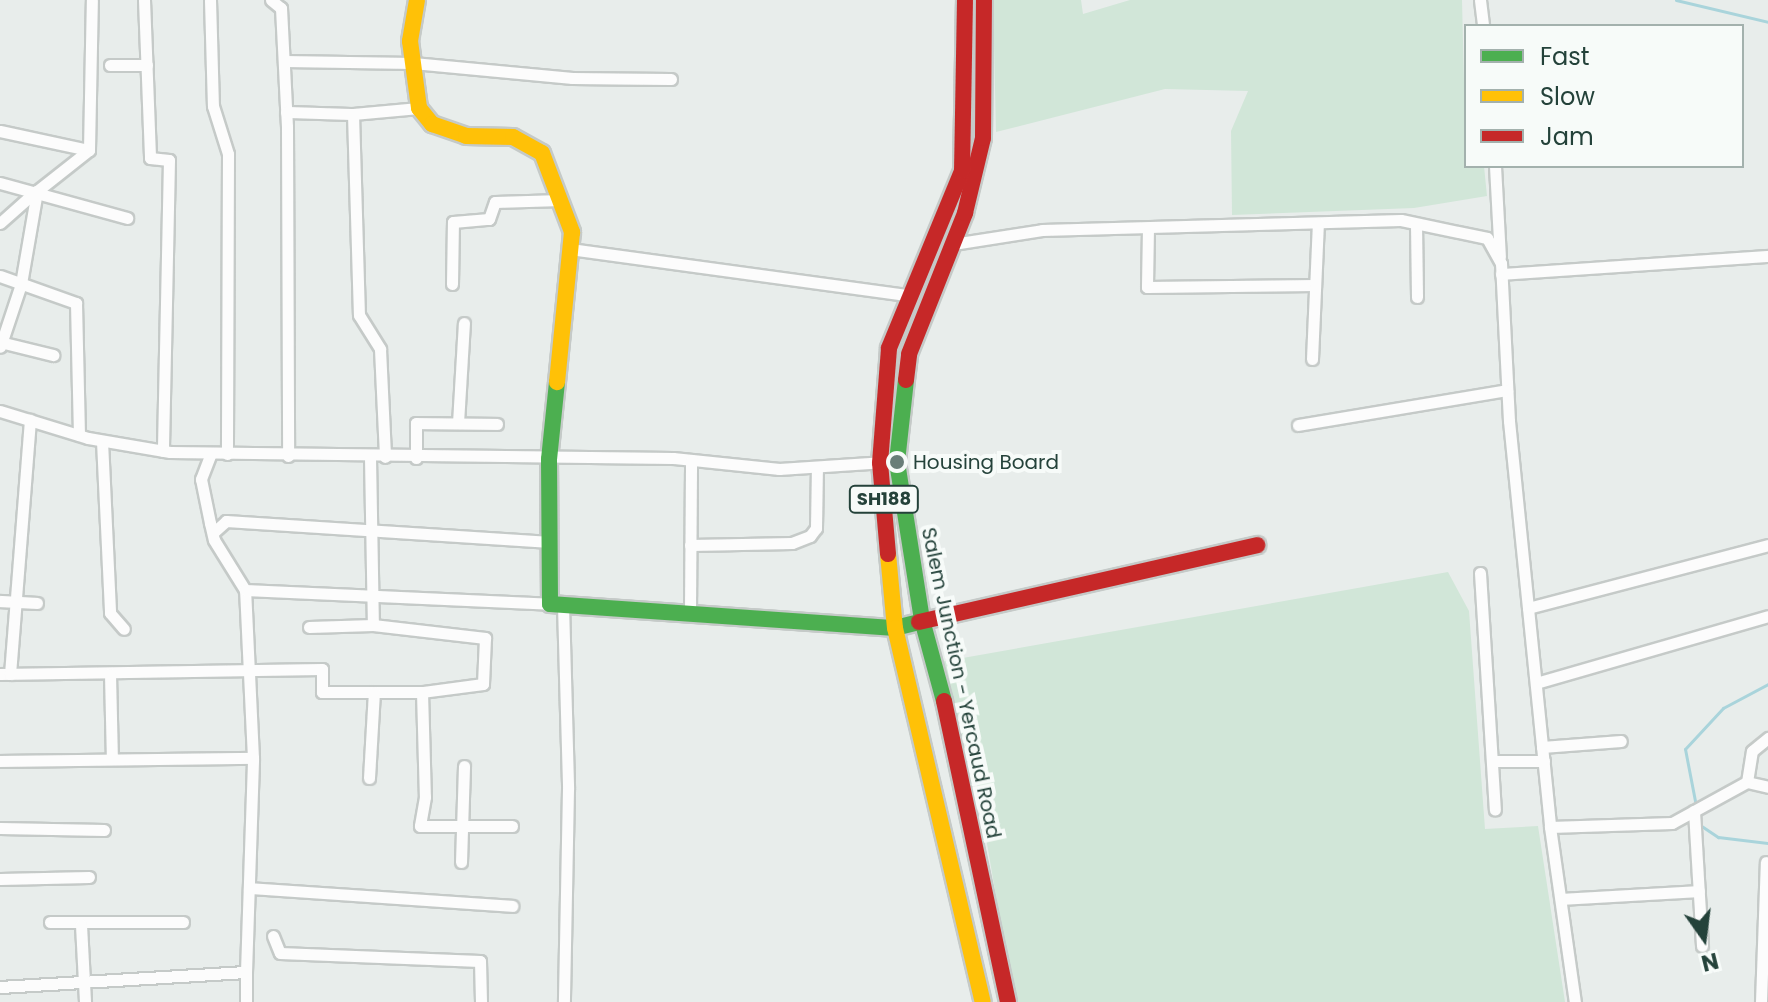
<!DOCTYPE html>
<style>
body{margin:0}
#map{position:relative;width:1768px;height:1002px;overflow:hidden;background:#e8edeb;font-family:Poppins,sans-serif}
div>[style]{position:absolute}
[style*='--x']{left:calc(var(--x)*1px);top:calc(var(--y)*1px);width:calc(var(--w)*1px);rotate:calc(var(--a)*1deg)}
.green>*{inset:0;background:#d1e6d8}
.stream>*{height:3px;margin:-1.5px;padding:0 1.5px;transform-origin:1.5px;border-radius:1.5px;background:#a9d4db}
.roads{filter:drop-shadow(2px 0 #c5cac8) drop-shadow(-2px 0 #c5cac8) drop-shadow(0 2px #c5cac8) drop-shadow(0 -2px #c5cac8)}
.street>*{height:11px;margin:-5.5px;padding:0 5.5px;transform-origin:5.5px;border-radius:5.5px;background:#fcfcfc}
.fast>*{height:16px;margin:-8px;padding:0 8px;transform-origin:8px;border-radius:8px;background:#4caf50}
.slow>*{height:16px;margin:-8px;padding:0 8px;transform-origin:8px;border-radius:8px;background:#ffc107}
.jam>*{height:16px;margin:-8px;padding:0 8px;transform-origin:8px;border-radius:8px;background:#c62828}
.dots>*{width:22px;height:22px;translate:-50% -50%;box-sizing:border-box;border:4px solid #f7fbf9;border-radius:50%}
span{translate:-50% -50%;white-space:nowrap;text-align:center;line-height:1.15;-webkit-text-stroke:8px #f7fbf9;paint-order:stroke}
.shield-label span{padding:2px 6px;background:#f7fbf9;border:2px solid;border-radius:6px;-webkit-text-stroke-width:0}
.shield-label{font-size:18px;color:#24423a;font-weight:700}
.poi-label{font-size:20px;color:#24423a}
.left{translate:0 -50%;text-align:left}
.street-label{font-size:20px;color:#24423a}
.legend{position:absolute;left:1464px;top:24px;width:280px;height:144px;box-sizing:border-box;background:#f7fbf9;border:2px solid #a3b1ad;margin:0;padding:10px 14px;list-style:none;font-size:24px;color:#24423a}
.legend li{display:flex;align-items:center;gap:16px;height:40px}
.legend b{width:40px;border:2px solid #a3b1ad}
.north{position:absolute;left:1664px;top:898px;width:80px;height:80px;-webkit-text-stroke:6px #f7fbf9;paint-order:stroke;rotate:166deg;font-size:22px;font-weight:700;line-height:32px;text-align:center;color:#24423a}
.north::after{content:'';display:block;margin:auto;width:28px;height:36px;background:#24423a;clip-path:polygon(50% 0,100% 100%,50% 72%,0 100%)}
</style>
<div id="map">
<div class="green">
<div style="clip-path:polygon(993px 0,1081px 0,1083px 14px,1130px 0,1462px 0,1466px 166px,1484px 166px,1487px 196px,1414px 208px,1232px 215px,1231px 131px,1248px 91px,1165px 89px,996px 132px)"></div>
<div style="clip-path:polygon(1448px 572px,1469px 611px,1485px 829px,1538px 826px,1565px 1002px,1014px 1002px,977px 785px,940px 662px)"></div>
</div>
<div class="stream">
<div style="--x:1676;--y:0;--w:95;--a:13.4"></div>
<div style="--x:1696;--y:806;--w:58;--a:-100.9"></div>
<div style="--x:1685;--y:749;--w:56;--a:-47.2"></div>
<div style="--x:1723;--y:708;--w:51;--a:-28.1"></div>
<div style="--x:1700;--y:825;--w:22;--a:34"></div>
<div style="--x:1718;--y:837;--w:50;--a:6.8"></div>
</div>
<div class="roads">
<div class="street">
<div style="--x:144;--y:0;--w:158;--a:87.8"></div>
<div style="--x:150;--y:158;--w:19;--a:6"></div>
<div style="--x:169;--y:160;--w:291;--a:91.2"></div>
<div style="--x:210;--y:0;--w:106;--a:88.4"></div>
<div style="--x:213;--y:106;--w:50;--a:72.6"></div>
<div style="--x:228;--y:154;--w:300;--a:90.2"></div>
<div style="--x:271;--y:0;--w:13;--a:39"></div>
<div style="--x:281;--y:8;--w:119;--a:87.1"></div>
<div style="--x:287;--y:127;--w:329;--a:89.8"></div>
<div style="--x:1480;--y:0;--w:26;--a:83"></div>
<div style="--x:284;--y:61;--w:129;--a:0.9"></div>
<div style="--x:413;--y:63;--w:160;--a:5.4"></div>
<div style="--x:572;--y:78;--w:99;--a:0.6"></div>
<div style="--x:110;--y:65;--w:37;--a:0"></div>
<div style="--x:286;--y:112;--w:67;--a:1.7"></div>
<div style="--x:353;--y:114;--w:201;--a:88.3"></div>
<div style="--x:359;--y:315;--w:40;--a:58"></div>
<div style="--x:380;--y:349;--w:108;--a:87.3"></div>
<div style="--x:353;--y:114;--w:66;--a:-5.2"></div>
<div style="--x:0;--y:131;--w:91;--a:12.1"></div>
<div style="--x:89;--y:150;--w:66;--a:141.7"></div>
<div style="--x:37;--y:191;--w:94;--a:99.8"></div>
<div style="--x:21;--y:284;--w:66;--a:108.4"></div>
<div style="--x:89;--y:150;--w:150;--a:-88.9"></div>
<div style="--x:1495;--y:166;--w:91;--a:86.9"></div>
<div style="--x:0;--y:183;--w:132;--a:15.4"></div>
<div style="--x:0;--y:223;--w:48;--a:-41.6"></div>
<div style="--x:1416;--y:224;--w:73;--a:89.2"></div>
<div style="--x:1148;--y:228;--w:59;--a:91"></div>
<div style="--x:1147;--y:287;--w:168;--a:-0.7"></div>
<div style="--x:953;--y:244;--w:90;--a:-8.9"></div>
<div style="--x:1042;--y:230;--w:359;--a:-1.6"></div>
<div style="--x:1401;--y:220;--w:88;--a:11.8"></div>
<div style="--x:1487;--y:238;--w:29;--a:61"></div>
<div style="--x:1501;--y:263;--w:158;--a:87.1"></div>
<div style="--x:1509;--y:421;--w:408;--a:84.2"></div>
<div style="--x:1550;--y:827;--w:177;--a:81.9"></div>
<div style="--x:570;--y:249;--w:345;--a:7.8"></div>
<div style="--x:1501;--y:274;--w:268;--a:-3.9"></div>
<div style="--x:0;--y:276;--w:81;--a:19.6"></div>
<div style="--x:76;--y:303;--w:132;--a:88.7"></div>
<div style="--x:452;--y:284;--w:62;--a:-89.1"></div>
<div style="--x:453;--y:222;--w:36;--a:-5"></div>
<div style="--x:489;--y:219;--w:18;--a:-71"></div>
<div style="--x:495;--y:202;--w:66;--a:-1.7"></div>
<div style="--x:0;--y:342;--w:55;--a:13.8"></div>
<div style="--x:1312;--y:359;--w:136;--a:-87.5"></div>
<div style="--x:0;--y:411;--w:92;--a:17.1"></div>
<div style="--x:88;--y:438;--w:83;--a:9.7"></div>
<div style="--x:170;--y:452;--w:503;--a:0.68"></div>
<div style="--x:673;--y:458;--w:107;--a:5.9"></div>
<div style="--x:779;--y:469;--w:106;--a:-3.8"></div>
<div style="--x:458;--y:423;--w:100;--a:-86.6"></div>
<div style="--x:1298;--y:425;--w:212;--a:-9.5"></div>
<div style="--x:102;--y:441;--w:172;--a:87.3"></div>
<div style="--x:110;--y:613;--w:21;--a:49"></div>
<div style="--x:211;--y:453;--w:28;--a:111"></div>
<div style="--x:201;--y:479;--w:45;--a:78.4"></div>
<div style="--x:210;--y:523;--w:17;--a:77"></div>
<div style="--x:214;--y:540;--w:59;--a:58.2"></div>
<div style="--x:370;--y:457;--w:168;--a:89"></div>
<div style="--x:416;--y:458;--w:35;--a:-90"></div>
<div style="--x:416;--y:423;--w:81;--a:0.7"></div>
<div style="--x:215;--y:531;--w:15;--a:-42"></div>
<div style="--x:226;--y:521;--w:325;--a:3.7"></div>
<div style="--x:690;--y:545;--w:102;--a:-1.1"></div>
<div style="--x:792;--y:543;--w:19;--a:-21"></div>
<div style="--x:810;--y:536;--w:10;--a:-53"></div>
<div style="--x:816;--y:528;--w:61;--a:-89.1"></div>
<div style="--x:1480;--y:573;--w:237;--a:86.4"></div>
<div style="--x:0;--y:601;--w:37;--a:3"></div>
<div style="--x:563;--y:605;--w:184;--a:88.4"></div>
<div style="--x:568;--y:789;--w:213;--a:91.1"></div>
<div style="--x:1528;--y:608;--w:248;--a:-14.7"></div>
<div style="--x:690;--y:611;--w:151;--a:-89.6"></div>
<div style="--x:309;--y:627;--w:64;--a:-1.8"></div>
<div style="--x:373;--y:625;--w:113;--a:6.6"></div>
<div style="--x:485;--y:638;--w:46;--a:92.5"></div>
<div style="--x:483;--y:684;--w:62;--a:172.5"></div>
<div style="--x:422;--y:692;--w:105;--a:88.4"></div>
<div style="--x:425;--y:797;--w:29;--a:100"></div>
<div style="--x:420;--y:826;--w:92;--a:0"></div>
<div style="--x:0;--y:674;--w:322;--a:-0.9"></div>
<div style="--x:322;--y:669;--w:23;--a:90"></div>
<div style="--x:322;--y:692;--w:100;--a:0"></div>
<div style="--x:10;--y:674;--w:255;--a:-85.5"></div>
<div style="--x:110;--y:674;--w:85;--a:88.7"></div>
<div style="--x:1536;--y:683;--w:241;--a:-16.1"></div>
<div style="--x:1542;--y:747;--w:79;--a:-4.3"></div>
<div style="--x:0;--y:761;--w:253;--a:-0.7"></div>
<div style="--x:1492;--y:761;--w:52;--a:0"></div>
<div style="--x:369;--y:778;--w:86;--a:-86.7"></div>
<div style="--x:1747;--y:782;--w:31;--a:-81"></div>
<div style="--x:1752;--y:751;--w:21;--a:-39"></div>
<div style="--x:1694;--y:811;--w:135;--a:86.6"></div>
<div style="--x:1550;--y:827;--w:122;--a:-1.9"></div>
<div style="--x:1672;--y:823;--w:85;--a:-28.7"></div>
<div style="--x:1747;--y:782;--w:22;--a:13"></div>
<div style="--x:0;--y:828;--w:104;--a:1.1"></div>
<div style="--x:461;--y:862;--w:96;--a:-88.2"></div>
<div style="--x:0;--y:879;--w:89;--a:-1.3"></div>
<div style="--x:249;--y:888;--w:264;--a:3.9"></div>
<div style="--x:1561;--y:899;--w:138;--a:-3.3"></div>
<div style="--x:50;--y:922;--w:133;--a:0"></div>
<div style="--x:81;--y:925;--w:77;--a:87"></div>
<div style="--x:273;--y:936;--w:18;--a:68"></div>
<div style="--x:280;--y:953;--w:200;--a:2.3"></div>
<div style="--x:480;--y:961;--w:41;--a:88.6"></div>
<div style="--x:246;--y:972;--w:30;--a:90"></div>
<div style="--x:0;--y:987;--w:246;--a:-3.5"></div>
<div style="--x:246;--y:972;--w:214;--a:-88.1"></div>
<div style="--x:253;--y:758;--w:168;--a:-92.7"></div>
<div style="--x:245;--y:590;--w:305;--a:2.6"></div>
<div style="--x:1761;--y:1002;--w:140;--a:-88"></div>
</div>
<div class="fast">
<div style="--x:906;--y:380;--w:82;--a:96.3"></div>
<div style="--x:897;--y:462;--w:160;--a:81"></div>
<div style="--x:922;--y:620;--w:84;--a:74.8"></div>
<div style="--x:557;--y:382;--w:77;--a:95.9"></div>
<div style="--x:549;--y:459;--w:145;--a:89.6"></div>
<div style="--x:550;--y:604;--w:346;--a:4"></div>
<div style="--x:895;--y:628;--w:25;--a:-14"></div>
</div>
<div class="slow">
<div style="--x:417;--y:0;--w:42;--a:99.7"></div>
<div style="--x:410;--y:41;--w:68;--a:82.3"></div>
<div style="--x:419;--y:108;--w:21;--a:51"></div>
<div style="--x:432;--y:124;--w:36;--a:19"></div>
<div style="--x:466;--y:136;--w:47;--a:1.2"></div>
<div style="--x:513;--y:137;--w:33;--a:29"></div>
<div style="--x:542;--y:153;--w:85;--a:69.2"></div>
<div style="--x:572;--y:232;--w:151;--a:95.7"></div>
<div style="--x:888;--y:554;--w:74;--a:84.6"></div>
<div style="--x:895;--y:628;--w:384;--a:76.8"></div>
</div>
<div class="jam">
<div style="--x:906;--y:380;--w:26;--a:-83"></div>
<div style="--x:909;--y:354;--w:152;--a:-68.3"></div>
<div style="--x:965;--y:213;--w:77;--a:-76.5"></div>
<div style="--x:983;--y:138;--w:138;--a:-89.6"></div>
<div style="--x:888;--y:554;--w:91;--a:-95"></div>
<div style="--x:880;--y:463;--w:115;--a:-85.5"></div>
<div style="--x:889;--y:348;--w:191;--a:-67.6"></div>
<div style="--x:962;--y:171;--w:171;--a:-89"></div>
<div style="--x:919;--y:622;--w:347;--a:-12.8"></div>
<div style="--x:944;--y:701;--w:308;--a:78"></div>
</div>
</div>
<div class="dots">
<div style="left:897px;top:462px;background:#697e78"></div>
</div>
<div class="shield-label">
<span style="left:884px;top:499px">SH188</span>
</div>
<div class="poi-label">
<span class="left" style="left:913px;top:462px">Housing Board</span>
</div>
<div class="street-label">
<span style="left:961px;top:683px;rotate:78deg">Salem Junction - Yercaud Road</span>
</div>
<ul class="legend">
<li><b style="height:10px;background:#4caf50"></b>Fast</li>
<li><b style="height:10px;background:#ffc107"></b>Slow</li>
<li><b style="height:10px;background:#c62828"></b>Jam</li>
</ul>
<div class="north">N</div>
</div>
